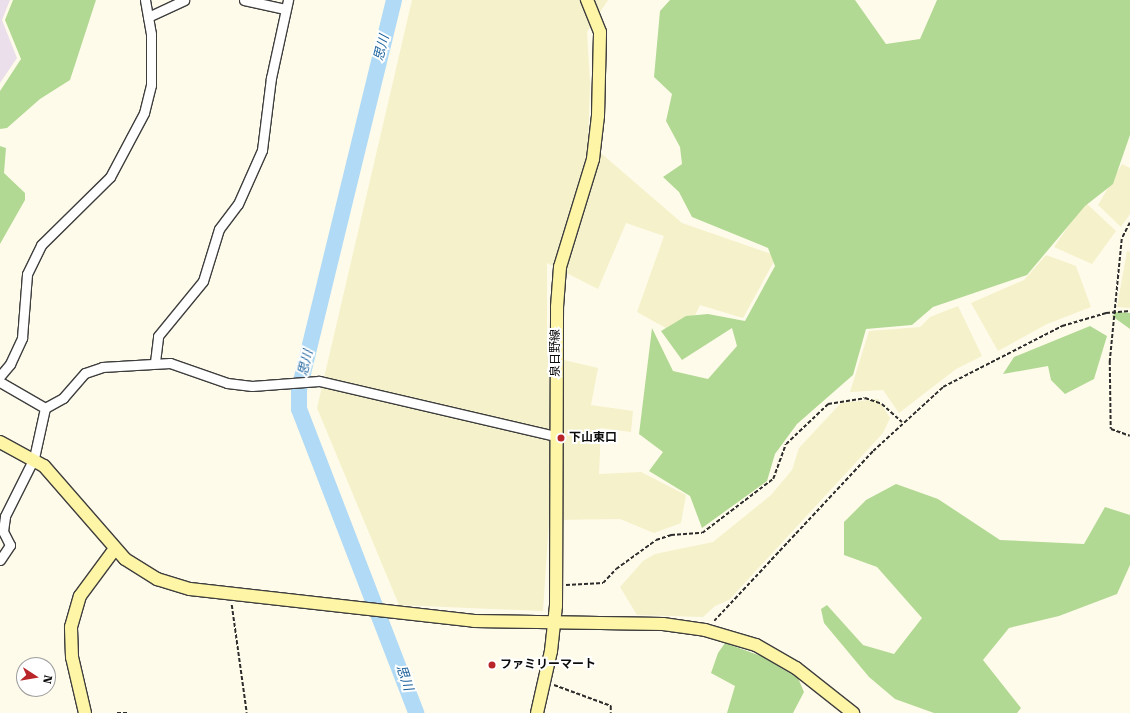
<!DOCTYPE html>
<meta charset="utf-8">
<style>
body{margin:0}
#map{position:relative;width:1130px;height:713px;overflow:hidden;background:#fffbea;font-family:"Roboto Serif","Noto Sans JP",serif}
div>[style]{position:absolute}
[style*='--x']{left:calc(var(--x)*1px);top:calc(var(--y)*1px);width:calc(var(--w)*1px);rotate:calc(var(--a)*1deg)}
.industrial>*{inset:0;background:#eadfeb}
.farmland>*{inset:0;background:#f4f1cb}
.forest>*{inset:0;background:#b2d994}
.river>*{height:16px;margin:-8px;padding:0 8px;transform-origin:8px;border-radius:8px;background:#b0daf5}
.path>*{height:1.5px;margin-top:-0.75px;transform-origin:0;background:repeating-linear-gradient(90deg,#2d2d2d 0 4px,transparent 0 6px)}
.roads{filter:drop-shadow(1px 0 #3e3e3e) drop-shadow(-1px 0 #3e3e3e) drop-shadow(0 1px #3e3e3e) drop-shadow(0 -1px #3e3e3e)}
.street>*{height:9px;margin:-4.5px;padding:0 4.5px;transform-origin:4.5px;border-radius:4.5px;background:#fff}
.secondary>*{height:12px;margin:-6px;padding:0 6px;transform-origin:6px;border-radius:6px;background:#fef6a6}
.dots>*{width:11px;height:11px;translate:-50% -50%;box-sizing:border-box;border:2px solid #fff;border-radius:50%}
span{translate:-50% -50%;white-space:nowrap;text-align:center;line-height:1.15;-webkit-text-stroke:4px #fff;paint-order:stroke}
.street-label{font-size:12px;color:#0b0b0b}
.poi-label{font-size:12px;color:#0b0b0b;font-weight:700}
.left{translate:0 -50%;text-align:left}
.water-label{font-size:13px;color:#175f9b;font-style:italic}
.north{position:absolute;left:16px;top:657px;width:40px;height:40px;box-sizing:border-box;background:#fff;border:1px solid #9d9d9d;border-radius:50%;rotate:102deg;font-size:11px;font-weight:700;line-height:16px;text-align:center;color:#0b0b0b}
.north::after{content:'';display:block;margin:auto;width:14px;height:18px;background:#b92529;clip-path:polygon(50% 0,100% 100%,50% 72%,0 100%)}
</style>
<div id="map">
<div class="industrial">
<div style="clip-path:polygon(0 0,10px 0,2px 20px,17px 58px,0 83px)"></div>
</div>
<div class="farmland">
<div style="clip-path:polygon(412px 0,608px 0,587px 32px,590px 83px,588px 142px,682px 223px,777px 256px,743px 318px,700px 305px,684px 338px,637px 312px,664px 236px,626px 223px,598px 289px,547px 263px,547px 356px,598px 368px,591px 405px,633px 411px,631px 432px,601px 428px,599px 474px,641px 472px,686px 495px,681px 523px,654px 533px,620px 519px,549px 520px,543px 611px,399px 605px,317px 408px)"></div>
<div style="clip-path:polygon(1122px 164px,1130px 168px,1130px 214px,1121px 227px,1098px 205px)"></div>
<div style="clip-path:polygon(1085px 202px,1116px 231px,1092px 264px,1054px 247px)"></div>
<div style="clip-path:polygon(1127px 251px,1130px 252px,1130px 308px,1117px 307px)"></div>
<div style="clip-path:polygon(1046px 255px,1076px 266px,1091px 307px,1047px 324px,998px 351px,971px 303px,1024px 280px)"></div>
<div style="clip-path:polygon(958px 306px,982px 356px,956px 369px,899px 413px,883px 390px,850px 392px,869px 331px,920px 327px,930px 317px)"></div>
<div style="clip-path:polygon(878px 399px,890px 418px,883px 433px,729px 600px,715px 606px,703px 617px,637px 615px,620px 587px,643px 561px,655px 554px,713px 542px,771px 495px,792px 470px,799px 448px,841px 403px)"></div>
</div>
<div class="forest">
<div style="clip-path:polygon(13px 0,96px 0,70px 80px,40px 99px,7px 128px,0 129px,0 91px,21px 59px,5px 20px)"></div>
<div style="clip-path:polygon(670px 0,855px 0,886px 44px,920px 39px,937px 0,1130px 0,1130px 135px,1113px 184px,1085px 206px,1027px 275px,933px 307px,912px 325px,866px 329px,853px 375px,797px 424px,775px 454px,767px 481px,702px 528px,690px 496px,649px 471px,663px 452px,639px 434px,652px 328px,673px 371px,708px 379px,737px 346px,732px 328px,682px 360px,661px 331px,686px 316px,708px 314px,745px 321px,775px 266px,768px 248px,692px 217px,679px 192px,663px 177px,682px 164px,680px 147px,666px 121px,672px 94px,654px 77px,660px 11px)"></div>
<div style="clip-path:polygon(0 146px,6px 148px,4px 173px,25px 193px,25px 200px,0 244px)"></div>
<div style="clip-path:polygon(1117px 312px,1130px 313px,1130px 329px,1112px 316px)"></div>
<div style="clip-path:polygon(1090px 326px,1107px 336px,1094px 379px,1065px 394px,1051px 380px,1048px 366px,1003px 374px,1014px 357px)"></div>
<div style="clip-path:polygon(896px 484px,938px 499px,1000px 540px,1084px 544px,1105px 507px,1130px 515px,1130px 565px,1117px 594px,1059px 616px,1009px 628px,983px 660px,1021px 708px,1017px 713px,934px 713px,895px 699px,869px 677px,824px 623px,821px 609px,827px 605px,863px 645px,894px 654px,922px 618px,877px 567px,844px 555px,844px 522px,866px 500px)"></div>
<div style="clip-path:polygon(725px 643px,761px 656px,798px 678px,804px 692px,793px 713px,727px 713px,735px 686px,711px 673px,718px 653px)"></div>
</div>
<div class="river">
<div style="--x:394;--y:0;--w:401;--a:103.7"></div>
<div style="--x:299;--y:390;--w:19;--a:90"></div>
<div style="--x:299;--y:409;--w:326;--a:68.9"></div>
</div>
<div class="path">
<div style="--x:1130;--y:223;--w:18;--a:117"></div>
<div style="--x:1122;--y:239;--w:123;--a:95.6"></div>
<div style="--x:1110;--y:361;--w:68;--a:89.2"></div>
<div style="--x:1111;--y:429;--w:20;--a:20"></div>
<div style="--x:566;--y:585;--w:37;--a:-3"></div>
<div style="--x:603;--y:583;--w:19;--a:-47"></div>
<div style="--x:616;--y:569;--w:49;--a:-35.9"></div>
<div style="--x:656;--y:540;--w:16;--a:-18"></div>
<div style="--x:671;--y:535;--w:31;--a:-4"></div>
<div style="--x:702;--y:533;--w:89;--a:-37.3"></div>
<div style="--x:773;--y:479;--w:37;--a:-70"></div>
<div style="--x:786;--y:444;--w:58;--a:-43.6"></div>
<div style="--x:828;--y:404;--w:37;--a:-9"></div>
<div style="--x:865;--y:398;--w:18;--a:19"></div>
<div style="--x:882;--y:404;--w:27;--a:42"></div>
<div style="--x:232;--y:605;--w:109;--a:82.1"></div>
<div style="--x:714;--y:621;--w:233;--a:-46.9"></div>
<div style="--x:873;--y:451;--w:95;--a:-42.4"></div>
<div style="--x:943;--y:387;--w:134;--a:-27.1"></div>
<div style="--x:1062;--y:326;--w:46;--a:-16.5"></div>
<div style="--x:1106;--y:313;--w:24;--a:-5"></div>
<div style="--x:554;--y:685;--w:61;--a:20.2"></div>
<div style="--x:611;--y:706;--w:7;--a:90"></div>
<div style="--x:117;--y:713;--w:10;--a:0"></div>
</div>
<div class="roads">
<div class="street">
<div style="--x:244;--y:0;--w:42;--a:12.4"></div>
<div style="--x:148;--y:17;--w:40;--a:-25"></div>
<div style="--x:155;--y:362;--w:26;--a:-83"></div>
<div style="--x:158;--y:336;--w:71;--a:-50.7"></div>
<div style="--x:203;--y:281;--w:54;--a:-72.9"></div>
<div style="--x:219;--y:229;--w:31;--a:-53"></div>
<div style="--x:238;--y:204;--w:59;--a:-66"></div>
<div style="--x:262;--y:150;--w:73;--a:-82.9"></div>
<div style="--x:271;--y:78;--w:80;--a:-77.7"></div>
<div style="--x:0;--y:376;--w:16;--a:-50"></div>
<div style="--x:10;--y:364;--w:29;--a:-65"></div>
<div style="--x:22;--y:338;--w:64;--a:-85.5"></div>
<div style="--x:27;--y:274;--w:32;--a:-64"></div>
<div style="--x:41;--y:245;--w:97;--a:-44.6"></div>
<div style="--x:110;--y:177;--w:72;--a:-62"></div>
<div style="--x:144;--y:113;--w:29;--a:-76"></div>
<div style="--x:151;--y:85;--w:51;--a:-90"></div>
<div style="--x:151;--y:34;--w:35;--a:-100"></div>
<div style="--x:0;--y:382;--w:52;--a:30"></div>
<div style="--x:0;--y:560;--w:18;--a:-56"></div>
<div style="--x:10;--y:545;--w:16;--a:-117"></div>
<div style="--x:3;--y:531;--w:15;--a:-82"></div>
<div style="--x:5;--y:516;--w:65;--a:-63.4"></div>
<div style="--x:34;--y:458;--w:51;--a:-77.6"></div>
<div style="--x:45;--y:408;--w:21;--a:-29"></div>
<div style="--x:63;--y:398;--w:33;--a:-49"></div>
<div style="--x:85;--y:373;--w:18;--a:-19"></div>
<div style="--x:102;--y:367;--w:68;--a:-3.4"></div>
<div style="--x:170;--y:363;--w:60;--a:19.3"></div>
<div style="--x:227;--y:383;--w:25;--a:7"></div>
<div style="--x:252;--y:386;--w:67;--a:-4.3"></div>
<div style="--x:319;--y:381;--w:243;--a:13.1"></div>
</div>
<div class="secondary">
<div style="--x:0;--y:442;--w:50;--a:28.6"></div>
<div style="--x:44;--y:466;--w:123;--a:48.9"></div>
<div style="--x:125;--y:559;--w:38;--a:32"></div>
<div style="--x:157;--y:579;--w:34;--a:17"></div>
<div style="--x:190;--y:589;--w:286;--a:6.4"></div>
<div style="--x:474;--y:621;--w:189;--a:0.9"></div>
<div style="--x:663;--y:624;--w:42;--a:8.1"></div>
<div style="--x:705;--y:630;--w:53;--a:16.4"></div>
<div style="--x:756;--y:645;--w:46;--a:29.9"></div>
<div style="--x:796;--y:668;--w:73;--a:38.3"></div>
<div style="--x:85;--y:713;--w:57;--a:-103.1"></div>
<div style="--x:72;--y:657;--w:30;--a:-92"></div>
<div style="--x:71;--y:627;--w:32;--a:-74"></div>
<div style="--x:80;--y:596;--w:57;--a:-53.5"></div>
<div style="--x:537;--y:713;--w:64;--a:-77.3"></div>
<div style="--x:551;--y:651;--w:45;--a:-83.7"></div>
<div style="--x:556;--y:606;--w:299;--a:-89.8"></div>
<div style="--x:557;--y:307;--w:40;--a:-85.7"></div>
<div style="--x:560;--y:267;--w:113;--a:-73"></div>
<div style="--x:593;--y:159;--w:43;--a:-83.4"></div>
<div style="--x:598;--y:116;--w:84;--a:-88.6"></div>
<div style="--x:600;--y:32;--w:35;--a:-112"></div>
</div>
</div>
<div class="dots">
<div style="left:561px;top:438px;background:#b92529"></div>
<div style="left:492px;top:665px;background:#b92529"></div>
</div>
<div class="street-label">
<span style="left:556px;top:353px;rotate:-90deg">泉日野線</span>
</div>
<div class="poi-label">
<span class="left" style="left:569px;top:438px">下山東口</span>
<span class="left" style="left:500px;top:665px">ファミリーマート</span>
</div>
<div class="water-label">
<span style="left:382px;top:48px;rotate:-76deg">思川</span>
<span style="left:306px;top:363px;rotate:-76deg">思川</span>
<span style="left:404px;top:678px;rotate:71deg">思川</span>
</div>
<div class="north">N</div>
</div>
